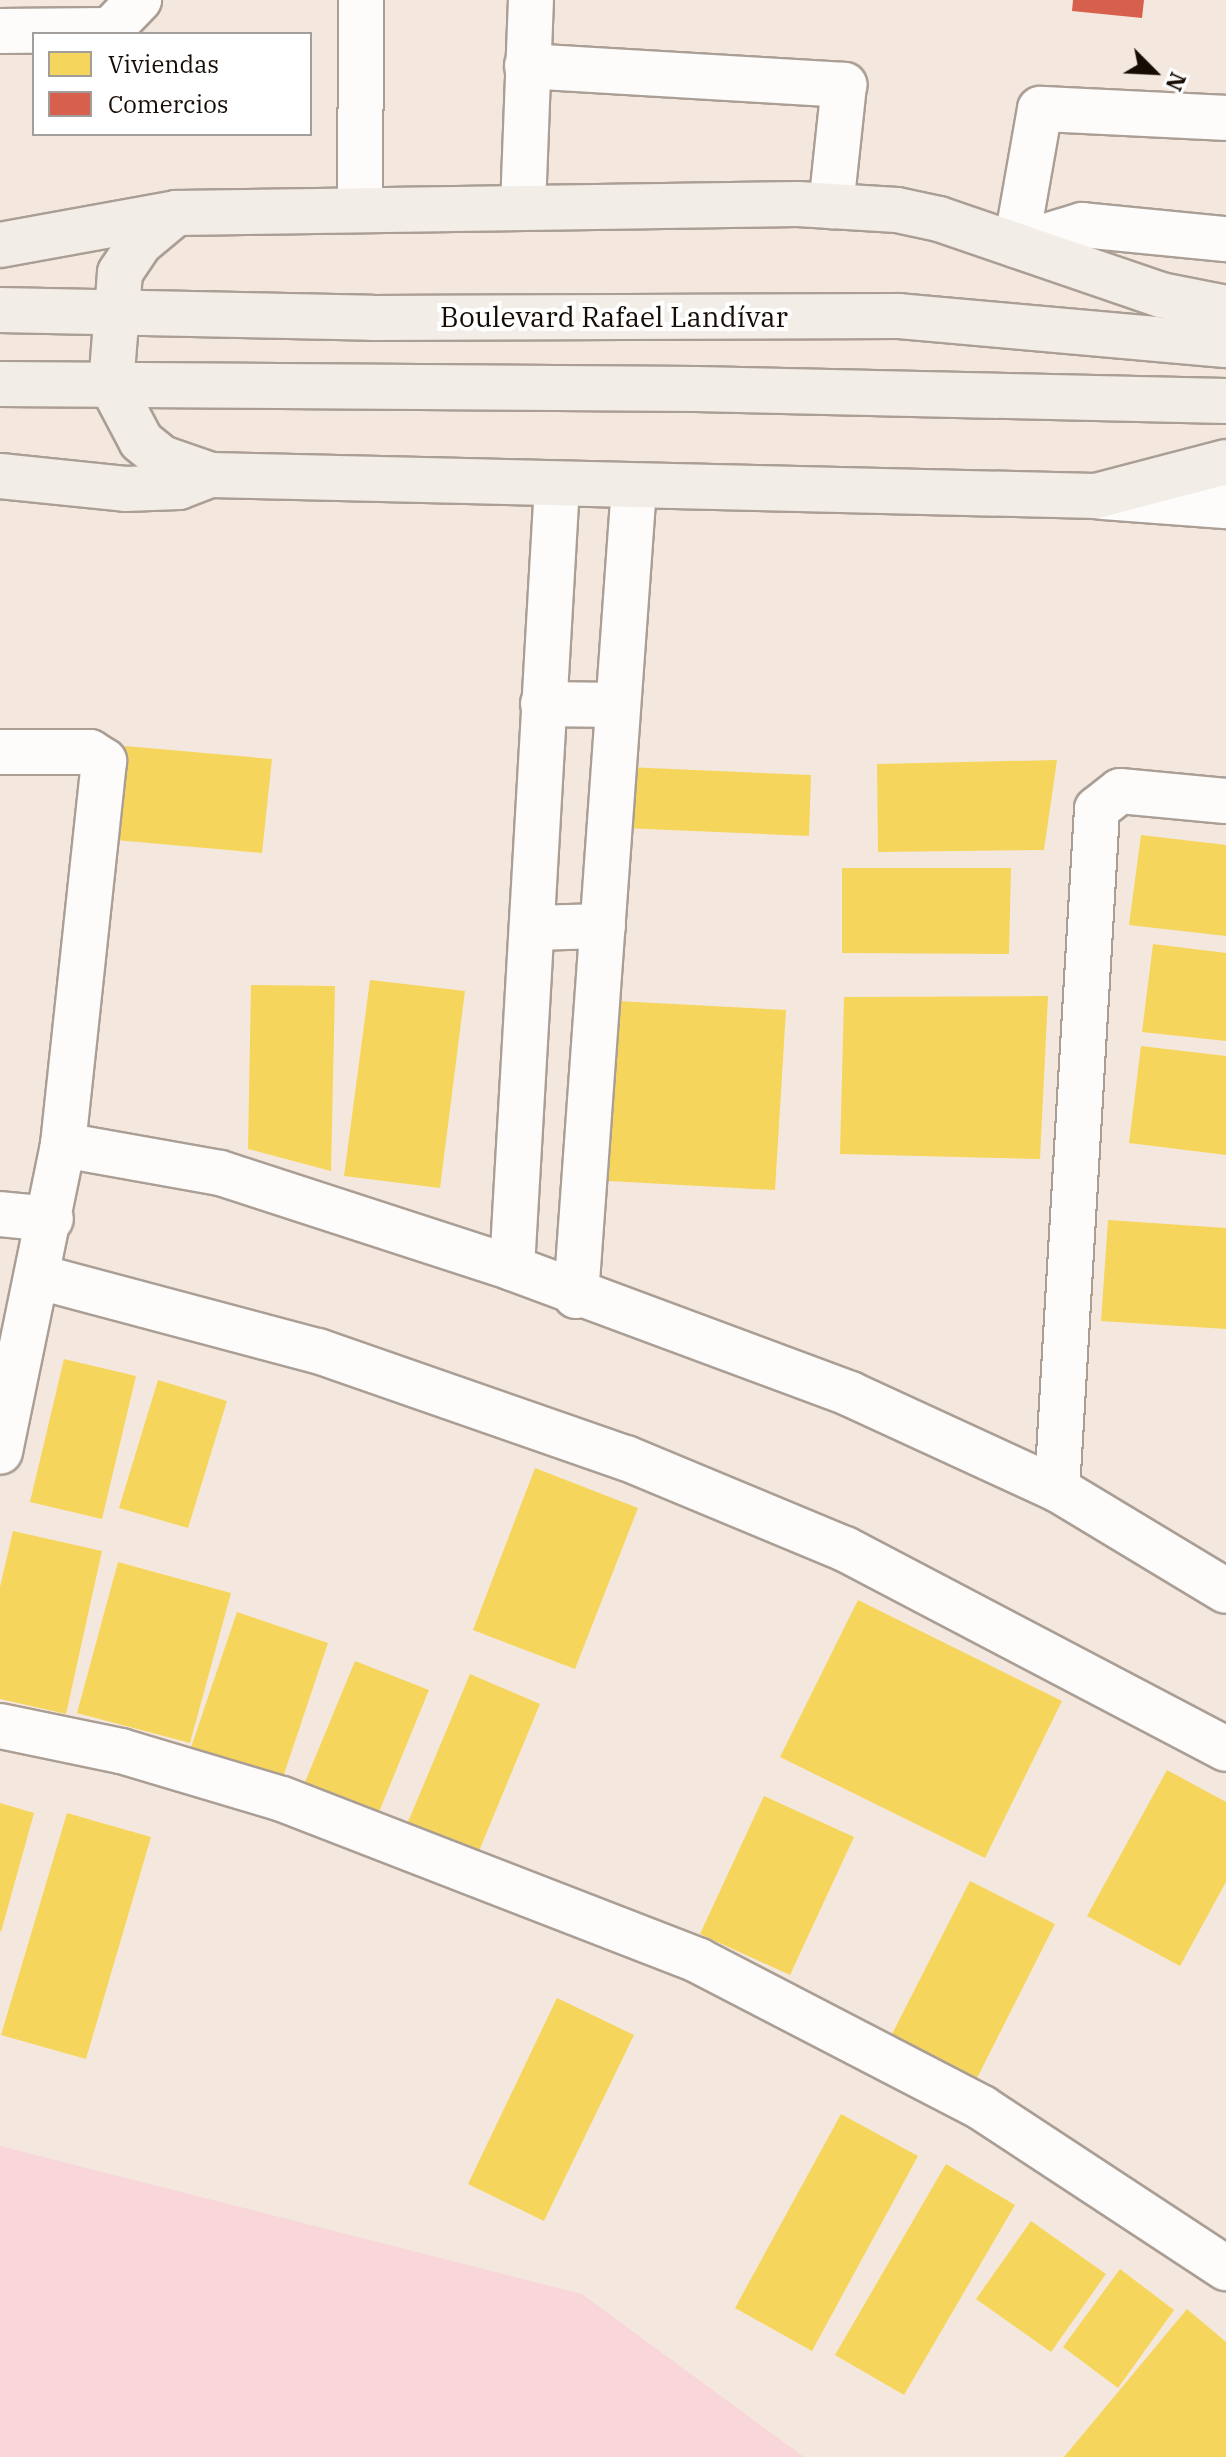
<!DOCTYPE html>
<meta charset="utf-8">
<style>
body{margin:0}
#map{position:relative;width:1226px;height:2457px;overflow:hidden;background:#f4e8de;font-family:"IBM Plex Serif",serif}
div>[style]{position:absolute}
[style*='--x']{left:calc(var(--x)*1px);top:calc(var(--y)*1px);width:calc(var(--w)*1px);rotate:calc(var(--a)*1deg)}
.green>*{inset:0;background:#f8d6da}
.homes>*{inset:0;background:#f6d55c}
.shops>*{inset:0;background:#d6604d}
.roads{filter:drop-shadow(2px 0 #aa9e95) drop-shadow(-2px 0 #aa9e95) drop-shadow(0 2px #aa9e95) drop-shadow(0 -2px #aa9e95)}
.minor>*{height:44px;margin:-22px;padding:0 22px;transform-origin:22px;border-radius:22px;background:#fdfcfa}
.major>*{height:44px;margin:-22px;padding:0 22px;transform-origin:22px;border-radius:22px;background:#f3ede7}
span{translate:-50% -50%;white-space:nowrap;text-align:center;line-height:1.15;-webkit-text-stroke:8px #fff;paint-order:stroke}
.street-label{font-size:28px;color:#170c04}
.legend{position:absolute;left:32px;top:32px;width:280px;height:104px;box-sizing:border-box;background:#fff;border:2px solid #a29e9b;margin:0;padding:10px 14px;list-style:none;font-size:24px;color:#170c04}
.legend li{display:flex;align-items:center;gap:16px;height:40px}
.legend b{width:40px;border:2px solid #a29e9b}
.north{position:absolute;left:1114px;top:32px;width:80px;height:80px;-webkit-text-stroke:6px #fff;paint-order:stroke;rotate:114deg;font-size:22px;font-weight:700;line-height:32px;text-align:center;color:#170c04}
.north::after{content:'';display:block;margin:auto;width:28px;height:36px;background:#170c04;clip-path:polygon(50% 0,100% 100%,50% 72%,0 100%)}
</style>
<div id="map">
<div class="green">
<div style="clip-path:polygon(0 2146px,582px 2294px,804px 2457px,0 2457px)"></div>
</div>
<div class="homes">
<div style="clip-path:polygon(125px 746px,272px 759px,262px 853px,116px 840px)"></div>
<div style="clip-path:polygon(1057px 760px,1044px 850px,878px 852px,877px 764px)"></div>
<div style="clip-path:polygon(626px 767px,811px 775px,809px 836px,623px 828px)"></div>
<div style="clip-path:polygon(1141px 835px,1226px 845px,1226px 936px,1129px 925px)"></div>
<div style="clip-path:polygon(842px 868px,1011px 868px,1009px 954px,842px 953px)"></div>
<div style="clip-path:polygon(1153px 944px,1226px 953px,1226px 1041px,1142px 1032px)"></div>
<div style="clip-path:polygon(370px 980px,465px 991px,440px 1188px,344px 1176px)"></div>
<div style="clip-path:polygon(251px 985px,335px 986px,331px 1171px,248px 1149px)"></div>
<div style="clip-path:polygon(1048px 996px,1040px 1159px,840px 1154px,844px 997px)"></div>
<div style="clip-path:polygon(617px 1001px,786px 1010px,775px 1190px,608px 1181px)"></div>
<div style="clip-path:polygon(1141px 1046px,1226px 1056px,1226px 1155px,1129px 1143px)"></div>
<div style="clip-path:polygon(1108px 1220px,1226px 1228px,1226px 1329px,1101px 1321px)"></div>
<div style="clip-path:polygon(64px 1359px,136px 1376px,102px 1519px,30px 1502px)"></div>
<div style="clip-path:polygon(158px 1380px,227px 1401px,188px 1528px,119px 1508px)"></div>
<div style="clip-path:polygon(535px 1468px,638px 1508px,575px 1669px,473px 1630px)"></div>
<div style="clip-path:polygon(13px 1531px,102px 1551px,66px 1714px,0 1699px,0 1587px)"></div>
<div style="clip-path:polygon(118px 1562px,231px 1593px,190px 1743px,77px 1713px)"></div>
<div style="clip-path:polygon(858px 1600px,1062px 1701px,985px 1858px,780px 1757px)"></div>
<div style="clip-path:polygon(237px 1612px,328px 1643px,277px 1795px,185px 1765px)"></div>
<div style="clip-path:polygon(355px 1661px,429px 1690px,372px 1829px,298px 1799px)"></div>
<div style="clip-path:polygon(470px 1674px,540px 1704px,479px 1851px,408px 1822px)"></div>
<div style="clip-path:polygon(1167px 1770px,1226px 1802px,1226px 1882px,1180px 1966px,1087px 1916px)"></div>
<div style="clip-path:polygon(764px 1796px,854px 1837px,790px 1975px,700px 1934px)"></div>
<div style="clip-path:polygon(0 1803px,34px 1813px,1px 1932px,0 1931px)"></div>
<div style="clip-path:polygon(67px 1813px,151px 1837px,86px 2059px,1px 2035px)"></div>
<div style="clip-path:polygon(970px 1881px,1055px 1924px,977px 2078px,892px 2034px)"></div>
<div style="clip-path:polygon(557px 1998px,634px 2035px,544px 2221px,468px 2184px)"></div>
<div style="clip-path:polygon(841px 2114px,918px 2156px,812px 2351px,735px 2308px)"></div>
<div style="clip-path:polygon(946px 2164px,1015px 2205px,904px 2395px,835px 2355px)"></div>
<div style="clip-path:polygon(1031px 2221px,1106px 2274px,1051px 2352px,976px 2299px)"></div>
<div style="clip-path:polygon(1120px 2269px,1174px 2310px,1118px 2388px,1063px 2347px)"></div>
<div style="clip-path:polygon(1187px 2309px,1226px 2342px,1226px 2457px,1064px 2457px)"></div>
</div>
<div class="shops">
<div style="clip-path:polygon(1073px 0,1144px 0,1142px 18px,1072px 11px)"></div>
</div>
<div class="roads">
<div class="minor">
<div style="--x:0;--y:31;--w:110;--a:-0.5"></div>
<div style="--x:110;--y:30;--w:42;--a:-46"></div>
<div style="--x:527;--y:66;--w:318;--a:3.4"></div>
<div style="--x:844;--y:85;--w:122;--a:96.1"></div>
<div style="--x:1226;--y:118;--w:186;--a:-177.2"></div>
<div style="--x:1040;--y:109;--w:138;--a:100"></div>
<div style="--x:1016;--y:245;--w:69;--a:-16.9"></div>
<div style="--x:1082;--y:225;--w:145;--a:5.6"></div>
<div style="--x:523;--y:207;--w:207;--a:-87.8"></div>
<div style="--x:360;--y:209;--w:209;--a:-89.7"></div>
<div style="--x:1102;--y:497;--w:124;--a:4.2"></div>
<div style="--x:543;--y:704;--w:75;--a:0.8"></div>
<div style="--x:0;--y:752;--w:90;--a:0"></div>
<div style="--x:90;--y:752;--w:17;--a:33"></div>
<div style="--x:104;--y:761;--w:386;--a:96.1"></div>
<div style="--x:63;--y:1145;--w:313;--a:101.6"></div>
<div style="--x:532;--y:928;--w:71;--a:-1.6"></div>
<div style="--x:63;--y:1145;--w:159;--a:10.1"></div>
<div style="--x:220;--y:1173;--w:307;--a:18"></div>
<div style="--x:512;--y:1268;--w:361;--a:20.4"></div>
<div style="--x:850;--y:1394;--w:228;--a:24.7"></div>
<div style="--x:1057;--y:1489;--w:197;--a:31.1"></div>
<div style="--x:0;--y:1214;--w:51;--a:5.6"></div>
<div style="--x:512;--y:1268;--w:785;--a:-86.71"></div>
<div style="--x:39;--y:1277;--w:289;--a:14.9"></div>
<div style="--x:318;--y:1351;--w:326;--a:19.2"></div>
<div style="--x:626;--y:1458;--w:237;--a:22.6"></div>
<div style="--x:845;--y:1549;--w:430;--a:27.7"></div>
<div style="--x:576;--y:1296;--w:812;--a:-85.9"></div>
<div style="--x:1057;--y:1489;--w:681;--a:-86.63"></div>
<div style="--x:1097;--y:809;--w:29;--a:-38"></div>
<div style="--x:1120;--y:791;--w:106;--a:5.4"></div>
<div style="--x:0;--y:1726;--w:124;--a:11.7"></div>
<div style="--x:121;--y:1751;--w:168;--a:16.6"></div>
<div style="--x:282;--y:1799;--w:447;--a:21.2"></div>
<div style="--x:699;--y:1961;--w:319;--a:27.4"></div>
<div style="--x:982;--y:2108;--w:292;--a:33.3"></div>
</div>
<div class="major">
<div style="--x:176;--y:213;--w:47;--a:140.2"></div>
<div style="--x:140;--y:243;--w:36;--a:124"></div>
<div style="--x:120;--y:273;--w:111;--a:94.6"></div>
<div style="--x:111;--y:384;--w:64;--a:62.2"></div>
<div style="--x:141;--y:441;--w:27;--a:39"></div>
<div style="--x:162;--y:458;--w:52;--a:19.1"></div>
<div style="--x:211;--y:475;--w:885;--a:1.36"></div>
<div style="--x:1096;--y:496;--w:134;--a:-14.7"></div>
<div style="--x:0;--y:245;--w:179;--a:-10.3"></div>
<div style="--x:176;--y:213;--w:622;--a:-0.83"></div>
<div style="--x:798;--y:204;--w:99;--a:3.5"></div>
<div style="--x:897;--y:210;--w:43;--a:12.1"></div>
<div style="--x:939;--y:219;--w:235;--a:18.9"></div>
<div style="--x:1161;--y:295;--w:66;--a:11.3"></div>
<div style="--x:0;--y:310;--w:372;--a:1.2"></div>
<div style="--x:372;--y:318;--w:527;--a:-0.22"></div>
<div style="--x:899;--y:316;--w:328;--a:5.1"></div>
<div style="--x:0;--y:384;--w:696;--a:0.41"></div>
<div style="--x:696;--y:389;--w:530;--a:1.3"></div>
<div style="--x:0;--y:476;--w:126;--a:5.9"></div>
<div style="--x:125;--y:489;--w:54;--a:-2.1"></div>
<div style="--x:179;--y:487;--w:34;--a:-21"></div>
</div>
</div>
<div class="street-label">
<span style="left:614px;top:317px">Boulevard Rafael Landívar</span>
</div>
<ul class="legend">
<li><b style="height:22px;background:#f6d55c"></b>Viviendas</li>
<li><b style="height:22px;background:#d6604d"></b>Comercios</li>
</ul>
<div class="north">N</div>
</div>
